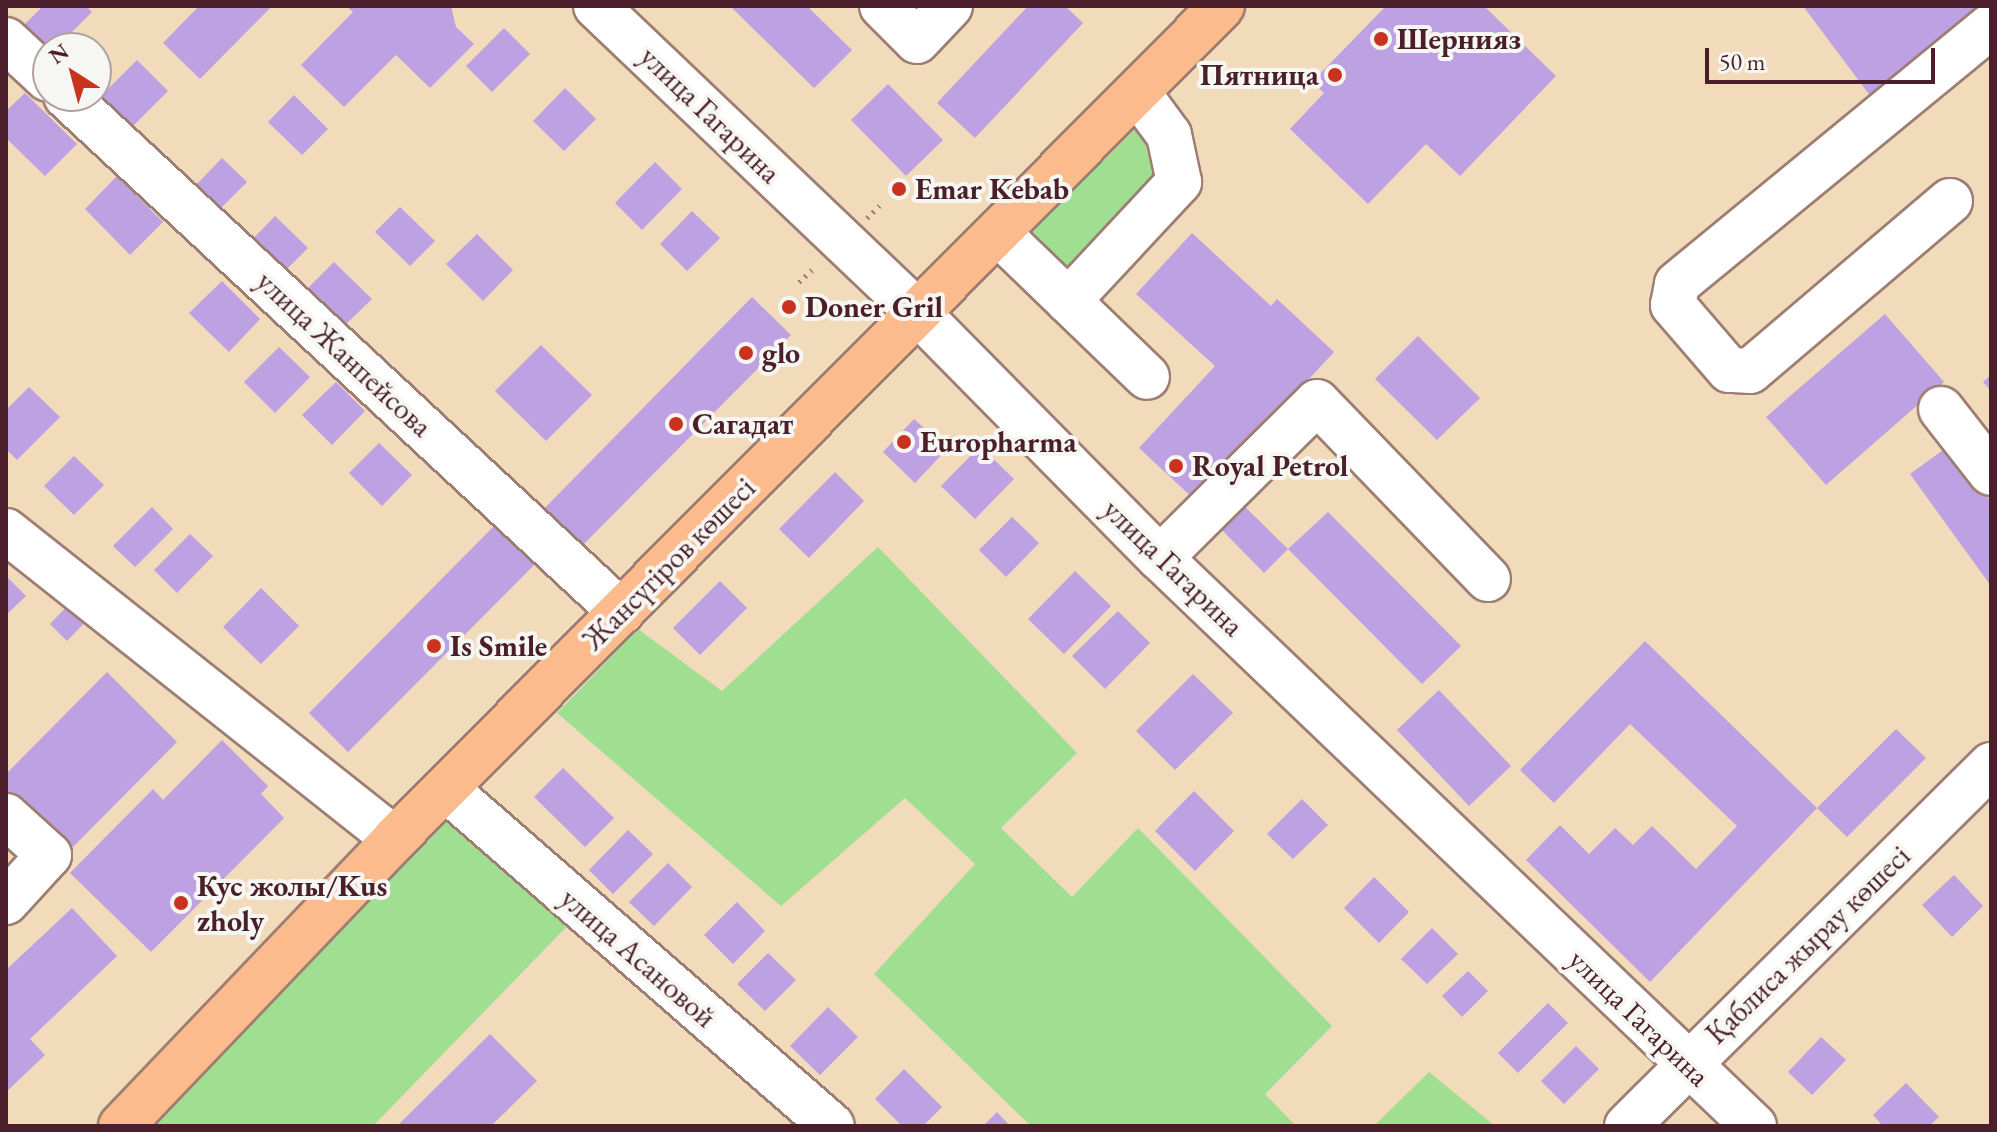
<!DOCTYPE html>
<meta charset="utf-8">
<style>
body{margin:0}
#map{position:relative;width:1997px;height:1132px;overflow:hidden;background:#f1dbba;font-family:"EB Garamond",serif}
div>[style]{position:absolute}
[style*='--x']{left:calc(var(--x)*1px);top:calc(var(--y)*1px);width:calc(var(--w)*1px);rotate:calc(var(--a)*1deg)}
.green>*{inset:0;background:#a0de92}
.building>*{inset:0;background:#bea1e2}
.path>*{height:5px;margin-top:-2.5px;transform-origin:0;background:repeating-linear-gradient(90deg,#9e7d72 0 2px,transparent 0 8px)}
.roads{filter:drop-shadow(2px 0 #9e7d72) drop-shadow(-2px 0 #9e7d72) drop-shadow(0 2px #9e7d72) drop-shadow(0 -2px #9e7d72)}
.minor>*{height:44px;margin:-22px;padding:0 22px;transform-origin:22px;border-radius:22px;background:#fff}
.major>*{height:44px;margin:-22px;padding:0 22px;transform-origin:22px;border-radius:22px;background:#fbbb8d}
.dots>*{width:22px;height:22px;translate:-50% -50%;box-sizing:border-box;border:4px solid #f6f6f2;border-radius:50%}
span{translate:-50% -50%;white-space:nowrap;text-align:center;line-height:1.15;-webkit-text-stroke:8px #f6f6f2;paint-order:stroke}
.poi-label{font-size:30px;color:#4a1f2b;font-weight:700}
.left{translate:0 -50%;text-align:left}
.right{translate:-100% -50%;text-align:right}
.street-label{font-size:30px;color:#4a1f2b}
.frame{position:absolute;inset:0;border:8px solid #4a1f2b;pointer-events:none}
.north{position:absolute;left:32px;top:32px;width:80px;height:80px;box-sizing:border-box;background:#f6f6f2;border:2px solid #b1a0a2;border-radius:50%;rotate:324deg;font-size:22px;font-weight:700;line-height:32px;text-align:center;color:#4a1f2b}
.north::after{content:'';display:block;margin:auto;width:28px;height:36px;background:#c8321e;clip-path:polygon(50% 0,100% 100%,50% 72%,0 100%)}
.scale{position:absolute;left:1705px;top:48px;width:230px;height:36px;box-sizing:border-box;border:4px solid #4a1f2b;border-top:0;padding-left:10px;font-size:24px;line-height:28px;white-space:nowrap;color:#4a1f2b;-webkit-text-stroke:6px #f6f6f2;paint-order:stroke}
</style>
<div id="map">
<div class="green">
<div style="clip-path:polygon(1141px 111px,1164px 182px,1066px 284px,1015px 234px)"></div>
<div style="clip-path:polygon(878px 547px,1077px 753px,1001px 828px,1072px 897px,1138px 828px,1332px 1026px,1265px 1094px,1296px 1126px,1031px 1126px,874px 974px,975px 864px,905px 798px,781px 906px,557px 713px,638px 629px,722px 691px)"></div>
<div style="clip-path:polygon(449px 811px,576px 917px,373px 1126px,146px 1126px)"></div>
<div style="clip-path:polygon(1429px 1072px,1495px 1126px,1374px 1126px)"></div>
</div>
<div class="building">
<div style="clip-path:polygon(43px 6px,86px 6px,92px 12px,56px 48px,47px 48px,24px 25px)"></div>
<div style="clip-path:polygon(199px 6px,272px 6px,200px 79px,163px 43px)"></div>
<div style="clip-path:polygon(346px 6px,451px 6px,456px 27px,474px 44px,430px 88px,396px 55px,344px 107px,301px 65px,353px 12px)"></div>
<div style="clip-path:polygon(730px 6px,807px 6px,852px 50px,814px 88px)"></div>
<div style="clip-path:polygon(1028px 6px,1065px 6px,1083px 23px,975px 138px,937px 103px)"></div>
<div style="clip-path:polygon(1386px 6px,1484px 6px,1556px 76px,1460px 176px,1426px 144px,1368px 204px,1290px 129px,1324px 93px,1312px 82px)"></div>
<div style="clip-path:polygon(1803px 6px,1991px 6px,1871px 97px)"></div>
<div style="clip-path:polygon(504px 28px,530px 54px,492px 92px,466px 66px)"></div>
<div style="clip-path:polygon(137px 60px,168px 91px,131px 128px,100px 97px)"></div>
<div style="clip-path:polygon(888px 84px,943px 140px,906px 176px,851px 120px)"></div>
<div style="clip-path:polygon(565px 88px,596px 119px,564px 151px,533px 121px)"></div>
<div style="clip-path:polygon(25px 93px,77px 144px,45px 176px,6px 138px,6px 111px)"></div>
<div style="clip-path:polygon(294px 95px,328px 129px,302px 155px,268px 122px)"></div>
<div style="clip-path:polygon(222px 158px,247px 182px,220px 209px,196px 185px)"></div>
<div style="clip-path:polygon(655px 162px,682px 189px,642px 230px,615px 203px)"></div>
<div style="clip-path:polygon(117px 176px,163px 222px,130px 255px,85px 209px)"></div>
<div style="clip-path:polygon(400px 207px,435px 241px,410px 266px,375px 232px)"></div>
<div style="clip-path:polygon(692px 211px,720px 238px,687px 271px,660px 244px)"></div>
<div style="clip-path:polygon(275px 216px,308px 248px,279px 277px,247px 245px)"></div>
<div style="clip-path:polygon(1192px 233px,1271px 306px,1277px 299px,1334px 352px,1196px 501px,1139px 448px,1215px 366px,1136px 294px)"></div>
<div style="clip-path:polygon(477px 234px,513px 270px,483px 301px,446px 264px)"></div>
<div style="clip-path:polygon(334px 262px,372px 299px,344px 326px,307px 289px)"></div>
<div style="clip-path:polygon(222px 281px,260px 319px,229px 352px,189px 313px)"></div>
<div style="clip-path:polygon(752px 297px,791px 335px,574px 554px,536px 517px)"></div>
<div style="clip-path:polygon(1885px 314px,1944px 382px,1826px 485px,1766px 417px)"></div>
<div style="clip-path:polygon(1418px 336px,1480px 398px,1437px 440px,1375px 379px)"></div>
<div style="clip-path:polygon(541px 345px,592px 395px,546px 441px,495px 391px)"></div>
<div style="clip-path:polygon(279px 347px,310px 377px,275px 413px,244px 382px)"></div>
<div style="clip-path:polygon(1991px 375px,1991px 391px,1983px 382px)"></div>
<div style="clip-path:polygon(336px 382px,365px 411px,332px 445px,302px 415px)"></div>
<div style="clip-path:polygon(29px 387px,60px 417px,17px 460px,6px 449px,6px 410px)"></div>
<div style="clip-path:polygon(914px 419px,947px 449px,915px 483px,883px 452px)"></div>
<div style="clip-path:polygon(379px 443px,412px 475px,382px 506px,349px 473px)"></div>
<div style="clip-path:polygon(1950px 445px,1991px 502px,1991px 586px,1910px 474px)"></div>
<div style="clip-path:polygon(980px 446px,1014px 479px,975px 519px,941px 486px)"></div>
<div style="clip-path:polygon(74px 456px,104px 485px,74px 515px,44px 486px)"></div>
<div style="clip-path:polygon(835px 472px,864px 501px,809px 558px,779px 529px)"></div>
<div style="clip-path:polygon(1240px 502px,1288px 549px,1264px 573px,1217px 525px)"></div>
<div style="clip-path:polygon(152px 507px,173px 529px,135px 567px,113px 546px)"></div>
<div style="clip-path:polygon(1328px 512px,1461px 646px,1422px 684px,1288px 549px)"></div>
<div style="clip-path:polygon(1012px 517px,1039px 543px,1006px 577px,979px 550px)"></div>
<div style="clip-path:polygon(498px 522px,538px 561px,348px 752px,309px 713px)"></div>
<div style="clip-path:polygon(190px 534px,213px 556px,177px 593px,154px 570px)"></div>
<div style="clip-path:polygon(1075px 571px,1111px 606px,1064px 654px,1028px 619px)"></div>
<div style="clip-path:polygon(6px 576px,26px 596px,6px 615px)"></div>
<div style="clip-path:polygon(720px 581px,747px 608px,700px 655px,673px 628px)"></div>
<div style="clip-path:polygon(261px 588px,299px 626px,261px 664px,223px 627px)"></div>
<div style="clip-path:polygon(75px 598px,92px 615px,67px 641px,50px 624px)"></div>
<div style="clip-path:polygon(1118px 611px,1150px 643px,1105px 689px,1072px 656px)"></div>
<div style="clip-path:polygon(1645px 641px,1817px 808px,1650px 982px,1526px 860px,1560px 825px,1589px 854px,1615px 828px,1633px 845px,1652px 826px,1696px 869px,1737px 826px,1630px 724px,1554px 803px,1520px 770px)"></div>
<div style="clip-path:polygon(107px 672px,177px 742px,67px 853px,6px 793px,6px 774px)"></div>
<div style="clip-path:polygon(1193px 674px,1233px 713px,1175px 770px,1136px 731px)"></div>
<div style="clip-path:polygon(1439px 690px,1511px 766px,1469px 806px,1397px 730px)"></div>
<div style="clip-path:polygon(1896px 729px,1926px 758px,1847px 837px,1817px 808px)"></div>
<div style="clip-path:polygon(222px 740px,268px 786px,261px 794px,284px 818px,151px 952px,70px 873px,153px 789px,163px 800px)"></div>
<div style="clip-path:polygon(563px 768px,614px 818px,585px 847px,534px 797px)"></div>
<div style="clip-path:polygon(1194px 791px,1234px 831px,1195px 871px,1155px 831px)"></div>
<div style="clip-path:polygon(1302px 799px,1328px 825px,1293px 859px,1267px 834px)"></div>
<div style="clip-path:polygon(628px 830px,653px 854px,613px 894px,589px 870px)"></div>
<div style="clip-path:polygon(668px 863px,692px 887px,654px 926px,629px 902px)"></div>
<div style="clip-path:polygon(1954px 875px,1983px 906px,1952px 937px,1922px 905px)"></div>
<div style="clip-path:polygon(1374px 877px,1409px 912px,1379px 943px,1344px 908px)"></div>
<div style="clip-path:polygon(737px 902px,765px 931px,733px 964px,704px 935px)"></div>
<div style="clip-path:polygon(72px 908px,117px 956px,30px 1039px,45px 1055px,6px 1092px,6px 970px)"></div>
<div style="clip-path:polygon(1432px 928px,1458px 954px,1427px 984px,1401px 959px)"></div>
<div style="clip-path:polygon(768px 953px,796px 980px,765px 1011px,737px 984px)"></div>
<div style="clip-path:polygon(1468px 971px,1488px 991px,1462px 1017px,1442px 996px)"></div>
<div style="clip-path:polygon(1548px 1003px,1568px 1023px,1518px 1073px,1498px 1053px)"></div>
<div style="clip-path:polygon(828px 1007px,858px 1037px,820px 1075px,790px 1046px)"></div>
<div style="clip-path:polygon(490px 1034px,537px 1081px,491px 1126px,397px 1126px)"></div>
<div style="clip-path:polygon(1821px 1037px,1846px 1060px,1812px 1095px,1788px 1072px)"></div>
<div style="clip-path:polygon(1576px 1046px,1599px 1069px,1564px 1104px,1541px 1081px)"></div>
<div style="clip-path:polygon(904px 1069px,942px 1107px,923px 1126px,902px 1126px,875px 1099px)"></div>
<div style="clip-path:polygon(1906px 1083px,1939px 1117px,1929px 1126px,1883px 1126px,1873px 1115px)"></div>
<div style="clip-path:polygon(997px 1112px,1010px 1126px,983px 1126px)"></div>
</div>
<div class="path">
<div style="--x:867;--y:218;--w:20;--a:-45"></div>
<div style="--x:799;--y:282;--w:23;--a:-43"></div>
</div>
<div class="roads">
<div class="minor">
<div style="--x:596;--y:6;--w:445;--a:43.6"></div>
<div style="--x:918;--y:313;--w:344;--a:45.4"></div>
<div style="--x:1160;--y:558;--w:822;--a:43.72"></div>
<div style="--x:882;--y:6;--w:49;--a:45"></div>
<div style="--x:917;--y:41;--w:48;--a:-46.7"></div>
<div style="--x:6;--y:40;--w:57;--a:42.9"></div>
<div style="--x:66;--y:96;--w:758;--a:42.91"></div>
<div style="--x:1950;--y:201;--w:262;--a:139.6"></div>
<div style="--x:1750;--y:371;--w:21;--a:-177"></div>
<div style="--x:1729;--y:370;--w:86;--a:-130.7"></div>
<div style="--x:1673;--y:305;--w:21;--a:-79"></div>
<div style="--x:1677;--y:284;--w:406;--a:-39.4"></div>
<div style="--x:998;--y:233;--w:207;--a:44"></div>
<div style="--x:1068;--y:301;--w:163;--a:-47"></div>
<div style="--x:1179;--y:182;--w:48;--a:-102"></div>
<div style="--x:1169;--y:135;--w:52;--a:-126.4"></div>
<div style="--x:1941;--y:409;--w:81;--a:52"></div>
<div style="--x:6;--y:531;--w:496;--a:38.4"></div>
<div style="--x:1160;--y:558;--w:221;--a:-44.8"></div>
<div style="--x:1317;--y:402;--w:246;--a:46"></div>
<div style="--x:446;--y:789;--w:512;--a:41.12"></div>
<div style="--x:6;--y:816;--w:58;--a:42.2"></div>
<div style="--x:49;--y:855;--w:64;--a:132.5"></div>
<div style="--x:1627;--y:1126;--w:513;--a:-44.76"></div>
</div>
<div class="major">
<div style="--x:121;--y:1126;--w:397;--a:-46.3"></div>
<div style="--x:395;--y:839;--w:1174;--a:-45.21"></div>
</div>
</div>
<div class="dots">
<div style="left:1381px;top:39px;background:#c8321e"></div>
<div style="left:1335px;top:75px;background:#c8321e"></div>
<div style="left:899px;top:189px;background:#c8321e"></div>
<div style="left:789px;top:307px;background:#c8321e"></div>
<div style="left:746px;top:353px;background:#c8321e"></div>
<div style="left:676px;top:424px;background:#c8321e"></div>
<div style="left:904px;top:442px;background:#c8321e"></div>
<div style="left:1176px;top:466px;background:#c8321e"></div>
<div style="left:434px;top:646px;background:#c8321e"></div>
<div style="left:181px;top:903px;background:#c8321e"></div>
</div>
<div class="poi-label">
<span class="left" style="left:1397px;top:39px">Шернияз</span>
<span class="right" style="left:1319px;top:75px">Пятница</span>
<span class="left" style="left:915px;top:189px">Emar Kebab</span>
<span class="left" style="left:805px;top:307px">Doner Gril</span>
<span class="left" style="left:762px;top:353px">glo</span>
<span class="left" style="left:692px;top:424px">Сагадат</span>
<span class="left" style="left:920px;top:442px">Europharma</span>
<span class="left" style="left:1192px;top:466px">Royal Petrol</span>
<span class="left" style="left:450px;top:646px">Is Smile</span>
<span class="left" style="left:197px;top:903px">Кус жолы/Kus<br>zholy</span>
</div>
<div class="street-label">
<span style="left:710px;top:115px;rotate:44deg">улица Гагарина</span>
<span style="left:344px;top:354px;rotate:43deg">улица Жанпейсова</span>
<span style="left:669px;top:564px;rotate:-45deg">Жансүгіров көшесі</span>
<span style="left:1173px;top:568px;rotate:44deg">улица Гагарина</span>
<span style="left:1808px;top:945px;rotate:-44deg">Қаблиса жырау көшесі</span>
<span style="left:638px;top:958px;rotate:41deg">улица Асановой</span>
<span style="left:1639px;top:1018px;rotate:44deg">улица Гагарина</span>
</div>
<div class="frame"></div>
<div class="north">N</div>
<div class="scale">50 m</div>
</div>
